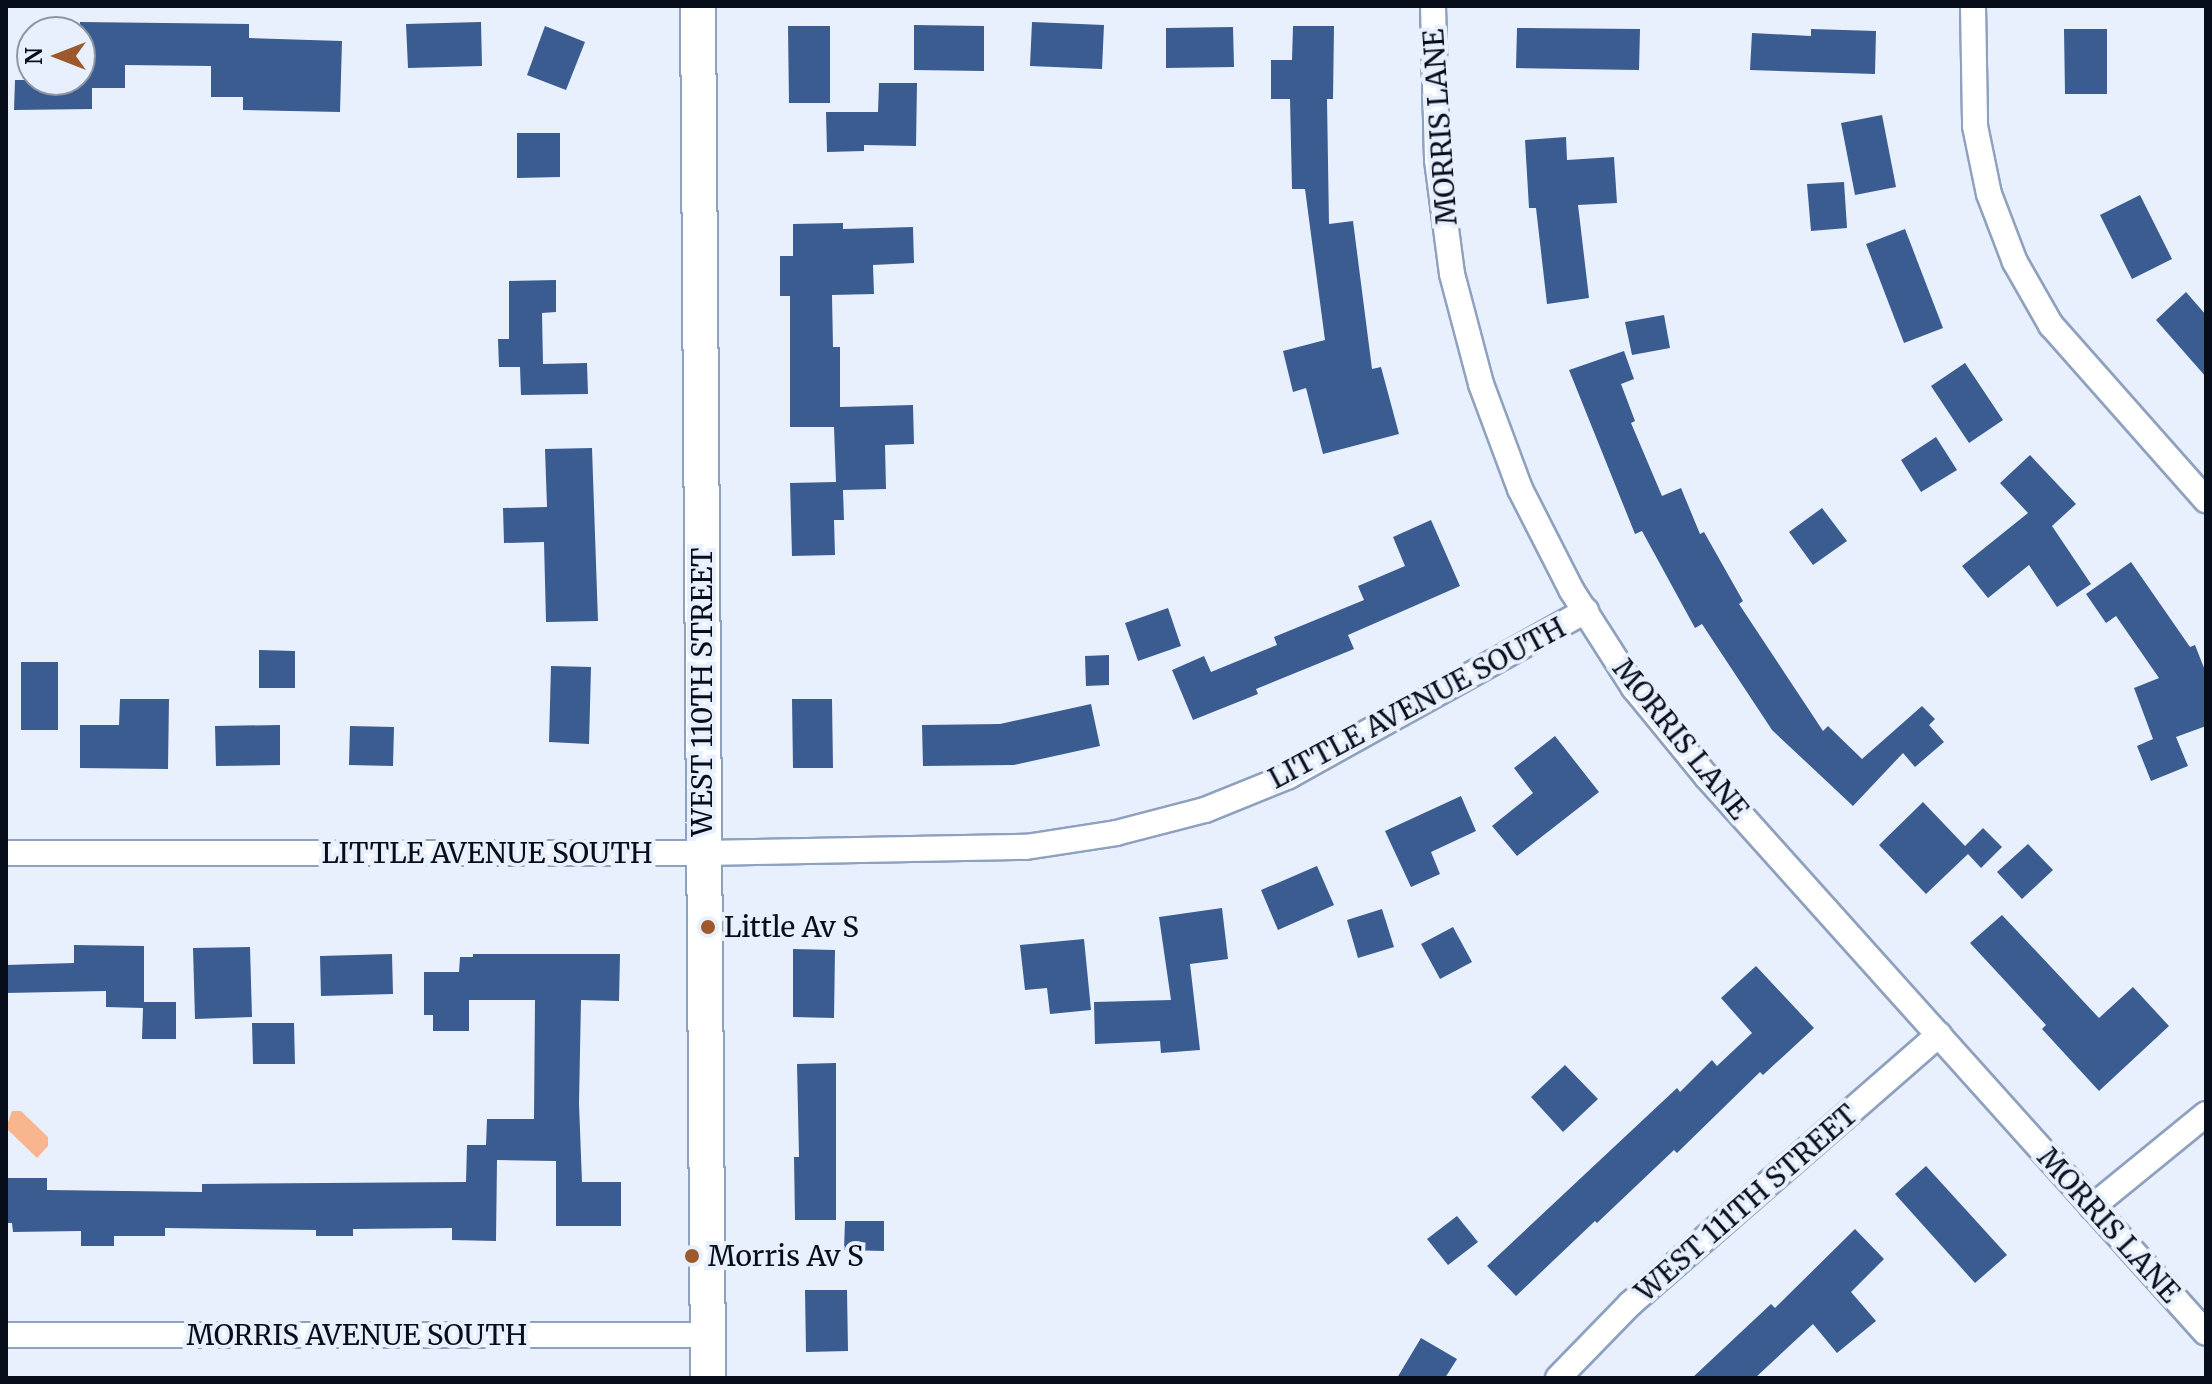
<!DOCTYPE html>
<style>
body{margin:0}
#map{position:relative;width:2212px;height:1384px;overflow:hidden;background:#e8f0fd;font-family:Merriweather,serif}
div>[style]{position:absolute}
[style*='--x']{left:calc(var(--x)*1px);top:calc(var(--y)*1px);width:calc(var(--w)*1px);rotate:calc(var(--a)*1deg)}
.water>*{inset:0;background:#f9b58e}
.building>*{inset:0;background:#3b5c91}
.roads{filter:drop-shadow(2px 0 #8ea1bf) drop-shadow(-2px 0 #8ea1bf) drop-shadow(0 2px #8ea1bf) drop-shadow(0 -2px #8ea1bf)}
.street>*{height:24px;margin:-12px;padding:0 12px;transform-origin:12px;border-radius:12px;background:#fff}
.secondary>*{height:34px;margin:-17px;padding:0 17px;transform-origin:17px;border-radius:17px;background:#fff}
.dots>*{width:22px;height:22px;translate:-50% -50%;box-sizing:border-box;border:4px solid #e8f0fd;border-radius:50%}
span{translate:-50% -50%;white-space:nowrap;text-align:center;line-height:1.15;-webkit-text-stroke:8px #e8f0fd;paint-order:stroke}
.street-label{font-size:28px;color:#080e19}
.poi-label{font-size:28px;color:#080e19}
.left{translate:0 -50%;text-align:left}
.frame{position:absolute;inset:0;border:8px solid #080e19;pointer-events:none}
.north{position:absolute;left:16px;top:16px;width:80px;height:80px;box-sizing:border-box;background:#e8f0fd;border:2px solid #8e96a2;border-radius:50%;rotate:270deg;font-size:22px;font-weight:700;line-height:32px;text-align:center;color:#080e19}
.north::after{content:'';display:block;margin:auto;width:28px;height:36px;background:#9d582c;clip-path:polygon(50% 0,100% 100%,50% 72%,0 100%)}
</style>
<div id="map">
<div class="water">
<div style="clip-path:polygon(12px 1111px,21px 1111px,48px 1137px,48px 1146px,37px 1158px,6px 1128px)"></div>
</div>
<div class="building">
<div style="clip-path:polygon(80px 22px,249px 24px,249px 38px,342px 41px,340px 112px,243px 110px,243px 97px,211px 97px,211px 66px,125px 65px,125px 88px,92px 88px,92px 109px,14px 110px,15px 80px,80px 80px)"></div>
<div style="clip-path:polygon(481px 22px,482px 66px,408px 68px,406px 24px)"></div>
<div style="clip-path:polygon(1032px 22px,1104px 25px,1102px 69px,1030px 66px)"></div>
<div style="clip-path:polygon(914px 25px,984px 26px,984px 71px,914px 70px)"></div>
<div style="clip-path:polygon(545px 26px,585px 42px,566px 90px,527px 75px)"></div>
<div style="clip-path:polygon(788px 26px,830px 26px,830px 103px,789px 103px)"></div>
<div style="clip-path:polygon(1293px 26px,1334px 26px,1333px 99px,1327px 99px,1329px 224px,1353px 221px,1372px 369px,1381px 367px,1399px 434px,1323px 454px,1306px 388px,1293px 392px,1283px 351px,1325px 340px,1305px 189px,1292px 189px,1290px 99px,1271px 99px,1271px 60px,1292px 60px)"></div>
<div style="clip-path:polygon(1233px 27px,1234px 67px,1166px 68px,1166px 28px)"></div>
<div style="clip-path:polygon(1517px 28px,1640px 29px,1639px 70px,1516px 68px)"></div>
<div style="clip-path:polygon(1811px 29px,1876px 31px,1875px 74px,1750px 70px,1752px 33px,1811px 36px)"></div>
<div style="clip-path:polygon(2064px 29px,2107px 29px,2107px 94px,2065px 94px)"></div>
<div style="clip-path:polygon(879px 83px,917px 83px,916px 146px,864px 145px,864px 151px,827px 152px,826px 112px,878px 112px)"></div>
<div style="clip-path:polygon(1882px 115px,1896px 187px,1855px 195px,1841px 123px)"></div>
<div style="clip-path:polygon(517px 133px,560px 133px,560px 177px,517px 178px)"></div>
<div style="clip-path:polygon(1566px 137px,1567px 160px,1614px 157px,1617px 203px,1578px 205px,1589px 298px,1547px 304px,1536px 208px,1529px 208px,1525px 140px)"></div>
<div style="clip-path:polygon(1844px 182px,1847px 228px,1811px 231px,1807px 184px)"></div>
<div style="clip-path:polygon(2140px 195px,2172px 259px,2132px 279px,2100px 215px)"></div>
<div style="clip-path:polygon(843px 223px,843px 229px,913px 227px,914px 263px,873px 265px,874px 294px,832px 295px,833px 347px,840px 347px,840px 407px,913px 405px,914px 444px,885px 445px,886px 489px,843px 490px,844px 520px,834px 520px,835px 555px,792px 556px,790px 483px,836px 482px,834px 427px,790px 427px,790px 296px,780px 296px,780px 256px,793px 256px,793px 224px)"></div>
<div style="clip-path:polygon(1905px 229px,1943px 328px,1904px 343px,1866px 244px)"></div>
<div style="clip-path:polygon(556px 280px,556px 312px,542px 313px,543px 364px,587px 363px,588px 394px,521px 395px,520px 367px,499px 367px,498px 339px,509px 339px,509px 281px)"></div>
<div style="clip-path:polygon(2186px 292px,2206px 315px,2206px 377px,2156px 320px)"></div>
<div style="clip-path:polygon(1664px 315px,1670px 348px,1632px 355px,1625px 322px)"></div>
<div style="clip-path:polygon(1624px 351px,1634px 379px,1621px 384px,1635px 421px,1631px 423px,1662px 496px,1681px 488px,1700px 534px,1704px 532px,1743px 601px,1739px 604px,1823px 731px,1828px 726px,1862px 759px,1922px 706px,1935px 719px,1929px 725px,1944px 742px,1915px 767px,1903px 753px,1853px 806px,1772px 730px,1702px 624px,1695px 628px,1642px 531px,1635px 534px,1569px 370px)"></div>
<div style="clip-path:polygon(1965px 363px,2003px 420px,1969px 443px,1931px 386px)"></div>
<div style="clip-path:polygon(1936px 437px,1957px 470px,1921px 492px,1901px 460px)"></div>
<div style="clip-path:polygon(592px 448px,598px 621px,546px 622px,544px 542px,504px 543px,503px 508px,547px 507px,545px 449px)"></div>
<div style="clip-path:polygon(2030px 455px,2076px 504px,2052px 526px,2091px 584px,2057px 607px,2029px 565px,1988px 598px,1962px 566px,2028px 513px,2000px 483px)"></div>
<div style="clip-path:polygon(1822px 508px,1847px 541px,1813px 565px,1789px 532px)"></div>
<div style="clip-path:polygon(1431px 520px,1460px 586px,1348px 635px,1354px 649px,1256px 689px,1258px 694px,1193px 720px,1172px 670px,1204px 656px,1211px 672px,1277px 645px,1274px 637px,1364px 600px,1358px 586px,1405px 566px,1393px 537px)"></div>
<div style="clip-path:polygon(2131px 562px,2190px 647px,2195px 645px,2206px 673px,2206px 726px,2176px 737px,2188px 766px,2151px 781px,2137px 746px,2153px 739px,2134px 688px,2159px 678px,2116px 616px,2106px 623px,2086px 594px)"></div>
<div style="clip-path:polygon(1168px 608px,1181px 646px,1138px 661px,1125px 623px)"></div>
<div style="clip-path:polygon(259px 650px,295px 651px,295px 688px,259px 688px)"></div>
<div style="clip-path:polygon(1109px 655px,1109px 685px,1086px 686px,1085px 656px)"></div>
<div style="clip-path:polygon(21px 662px,58px 662px,58px 730px,21px 730px)"></div>
<div style="clip-path:polygon(551px 666px,591px 667px,589px 744px,549px 742px)"></div>
<div style="clip-path:polygon(120px 699px,169px 699px,168px 769px,80px 768px,80px 725px,119px 725px)"></div>
<div style="clip-path:polygon(792px 699px,832px 699px,833px 768px,793px 768px)"></div>
<div style="clip-path:polygon(1091px 704px,1100px 746px,1014px 765px,923px 766px,922px 725px,1000px 724px)"></div>
<div style="clip-path:polygon(280px 725px,280px 765px,216px 766px,215px 726px)"></div>
<div style="clip-path:polygon(350px 726px,394px 727px,393px 766px,349px 765px)"></div>
<div style="clip-path:polygon(1555px 736px,1599px 792px,1517px 856px,1492px 826px,1533px 793px,1514px 768px)"></div>
<div style="clip-path:polygon(1461px 796px,1476px 831px,1431px 852px,1440px 874px,1411px 887px,1385px 831px)"></div>
<div style="clip-path:polygon(1923px 802px,1965px 846px,1983px 828px,2002px 847px,1981px 868px,1968px 854px,1926px 894px,1879px 845px)"></div>
<div style="clip-path:polygon(2028px 844px,2053px 870px,2022px 899px,1997px 872px)"></div>
<div style="clip-path:polygon(1317px 866px,1334px 905px,1278px 930px,1261px 890px)"></div>
<div style="clip-path:polygon(1222px 908px,1228px 959px,1190px 964px,1200px 1050px,1161px 1053px,1160px 1041px,1095px 1044px,1094px 1002px,1171px 1000px,1159px 917px)"></div>
<div style="clip-path:polygon(1382px 909px,1394px 947px,1358px 958px,1347px 920px)"></div>
<div style="clip-path:polygon(2002px 915px,2099px 1018px,2133px 987px,2169px 1026px,2099px 1091px,2042px 1029px,2046px 1025px,1970px 943px)"></div>
<div style="clip-path:polygon(1453px 927px,1472px 962px,1440px 979px,1421px 944px)"></div>
<div style="clip-path:polygon(1084px 939px,1091px 1010px,1050px 1014px,1047px 988px,1025px 990px,1020px 945px)"></div>
<div style="clip-path:polygon(74px 945px,144px 946px,144px 1002px,176px 1002px,176px 1039px,142px 1039px,143px 1008px,106px 1007px,106px 991px,6px 993px,6px 965px,74px 963px)"></div>
<div style="clip-path:polygon(250px 947px,252px 1017px,195px 1019px,193px 948px)"></div>
<div style="clip-path:polygon(793px 949px,835px 950px,834px 1018px,793px 1017px)"></div>
<div style="clip-path:polygon(392px 954px,393px 994px,321px 996px,320px 956px)"></div>
<div style="clip-path:polygon(473px 954px,620px 954px,619px 1001px,581px 1000px,579px 1104px,582px 1182px,621px 1182px,621px 1226px,556px 1226px,556px 1161px,497px 1160px,496px 1241px,452px 1240px,452px 1228px,353px 1229px,353px 1236px,316px 1236px,316px 1230px,165px 1228px,165px 1236px,114px 1236px,114px 1246px,81px 1246px,81px 1231px,13px 1232px,12px 1223px,6px 1223px,6px 1178px,47px 1178px,47px 1190px,202px 1192px,202px 1184px,466px 1182px,467px 1145px,486px 1145px,487px 1119px,534px 1119px,535px 1000px,469px 1000px,469px 1031px,433px 1031px,433px 1015px,424px 1015px,424px 972px,459px 972px,460px 957px,473px 957px)"></div>
<div style="clip-path:polygon(1756px 966px,1814px 1028px,1763px 1075px,1760px 1072px,1677px 1153px,1674px 1150px,1597px 1223px,1595px 1221px,1516px 1296px,1487px 1266px,1677px 1088px,1680px 1092px,1712px 1060px,1717px 1066px,1752px 1033px,1721px 998px)"></div>
<div style="clip-path:polygon(252px 1023px,294px 1023px,295px 1064px,253px 1064px)"></div>
<div style="clip-path:polygon(836px 1063px,836px 1220px,795px 1220px,794px 1157px,799px 1157px,797px 1064px)"></div>
<div style="clip-path:polygon(1565px 1065px,1598px 1099px,1563px 1132px,1531px 1097px)"></div>
<div style="clip-path:polygon(1926px 1166px,2007px 1255px,1975px 1283px,1895px 1194px)"></div>
<div style="clip-path:polygon(1457px 1216px,1478px 1242px,1448px 1265px,1427px 1239px)"></div>
<div style="clip-path:polygon(845px 1221px,884px 1221px,884px 1251px,844px 1250px)"></div>
<div style="clip-path:polygon(1855px 1229px,1884px 1259px,1851px 1292px,1876px 1321px,1837px 1353px,1813px 1324px,1755px 1378px,1692px 1378px,1771px 1304px,1775px 1308px)"></div>
<div style="clip-path:polygon(805px 1290px,847px 1290px,848px 1351px,806px 1352px)"></div>
<div style="clip-path:polygon(1421px 1338px,1457px 1359px,1445px 1378px,1397px 1378px)"></div>
</div>
<div class="roads">
<div class="street">
<div style="--x:1433;--y:6;--w:154;--a:88.5"></div>
<div style="--x:1437;--y:160;--w:115;--a:82.5"></div>
<div style="--x:1452;--y:274;--w:114;--a:75.2"></div>
<div style="--x:1481;--y:384;--w:112;--a:69.6"></div>
<div style="--x:1520;--y:489;--w:114;--a:63"></div>
<div style="--x:1572;--y:591;--w:115;--a:57.4"></div>
<div style="--x:1634;--y:688;--w:114;--a:50.7"></div>
<div style="--x:1706;--y:776;--w:748;--a:48.09"></div>
<div style="--x:1973;--y:6;--w:120;--a:89"></div>
<div style="--x:1975;--y:126;--w:69;--a:78.4"></div>
<div style="--x:1989;--y:194;--w:73;--a:69.1"></div>
<div style="--x:2015;--y:262;--w:73;--a:60.3"></div>
<div style="--x:2051;--y:325;--w:234;--a:48.5"></div>
<div style="--x:6;--y:853;--w:697;--a:0"></div>
<div style="--x:703;--y:853;--w:323;--a:-1.1"></div>
<div style="--x:1026;--y:847;--w:91;--a:-8.8"></div>
<div style="--x:1116;--y:833;--w:92;--a:-14.5"></div>
<div style="--x:1205;--y:810;--w:91;--a:-22"></div>
<div style="--x:1289;--y:776;--w:340;--a:-29.1"></div>
<div style="--x:2092;--y:1207;--w:147;--a:-39.2"></div>
<div style="--x:6;--y:1335;--w:701;--a:0"></div>
<div style="--x:1558;--y:1378;--w:103;--a:-45.8"></div>
<div style="--x:1630;--y:1304;--w:410;--a:-41.1"></div>
</div>
<div class="secondary">
<div style="--x:698;--y:6;--w:1372;--a:89.58"></div>
</div>
</div>
<div class="dots">
<div style="left:708px;top:927px;background:#9d582c"></div>
<div style="left:692px;top:1256px;background:#9d582c"></div>
</div>
<div class="street-label">
<span style="left:1440px;top:127px;rotate:-94deg">MORRIS LANE</span>
<span style="left:702px;top:692px;rotate:-90deg">WEST 110TH STREET</span>
<span style="left:1417px;top:703px;rotate:-28deg">LITTLE AVENUE SOUTH</span>
<span style="left:1681px;top:739px;rotate:51deg">MORRIS LANE</span>
<span style="left:487px;top:853px">LITTLE AVENUE SOUTH</span>
<span style="left:1746px;top:1203px;rotate:-41deg">WEST 111TH STREET</span>
<span style="left:2109px;top:1225px;rotate:48deg">MORRIS LANE</span>
<span style="left:357px;top:1335px">MORRIS AVENUE SOUTH</span>
</div>
<div class="poi-label">
<span class="left" style="left:724px;top:927px">Little Av S</span>
<span class="left" style="left:708px;top:1256px">Morris Av S</span>
</div>
<div class="frame"></div>
<div class="north">N</div>
</div>
